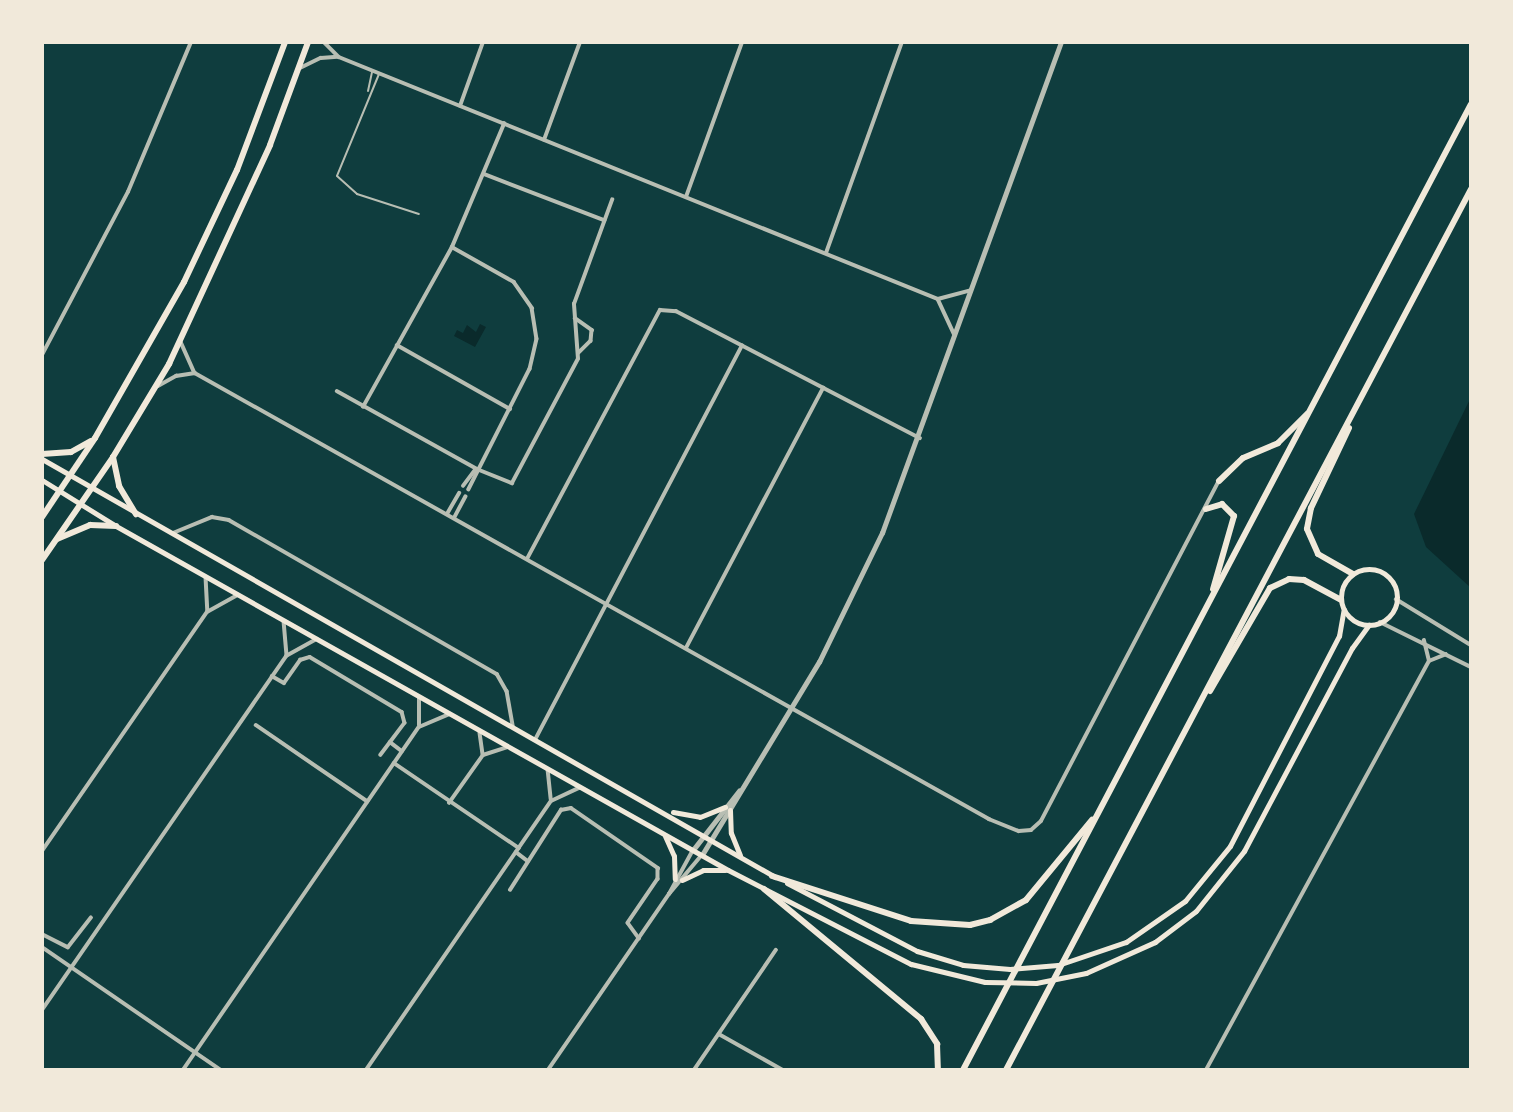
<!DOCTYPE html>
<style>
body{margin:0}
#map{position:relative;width:1513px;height:1112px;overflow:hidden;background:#0f3d3e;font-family:Jost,sans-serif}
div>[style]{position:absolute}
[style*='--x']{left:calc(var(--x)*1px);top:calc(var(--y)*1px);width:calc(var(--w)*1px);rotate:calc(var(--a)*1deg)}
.water>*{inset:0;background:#0a2a2b}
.service>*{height:2px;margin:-1px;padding:0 1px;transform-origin:1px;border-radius:1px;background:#b8beb3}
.minor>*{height:3.5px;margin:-1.75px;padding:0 1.75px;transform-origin:1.75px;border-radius:1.75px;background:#b8beb3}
.tertiary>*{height:4.5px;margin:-2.25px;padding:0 2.25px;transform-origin:2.25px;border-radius:2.25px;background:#b8beb3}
.secondary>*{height:5px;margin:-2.5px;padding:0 2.5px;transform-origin:2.5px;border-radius:2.5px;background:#f1e9da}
.secondary>.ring{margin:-2.5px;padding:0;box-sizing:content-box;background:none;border:5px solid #f1e9da;border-radius:50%}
.primary>*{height:6px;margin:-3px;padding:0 3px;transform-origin:3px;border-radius:3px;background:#f1e9da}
.trunk>*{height:6px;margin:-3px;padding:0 3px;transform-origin:3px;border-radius:3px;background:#f1e9da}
span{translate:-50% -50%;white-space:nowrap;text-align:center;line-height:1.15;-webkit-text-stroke:7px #f1e9da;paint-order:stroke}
.frame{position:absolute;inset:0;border:44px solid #f1e9da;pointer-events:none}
</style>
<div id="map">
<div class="water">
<div style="clip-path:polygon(480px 324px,486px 327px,475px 347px,454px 336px,457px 330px,463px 333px,467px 325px,476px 332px)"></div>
<div style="clip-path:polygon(1471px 397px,1471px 588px,1426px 547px,1414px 514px)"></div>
</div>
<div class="service">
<div style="--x:379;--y:74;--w:110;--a:112.4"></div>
<div style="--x:337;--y:176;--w:27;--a:42"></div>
<div style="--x:357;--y:194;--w:65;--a:17.9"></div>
<div style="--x:368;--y:91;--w:19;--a:-78"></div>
</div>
<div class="minor">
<div style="--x:324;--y:42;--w:21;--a:45"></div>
<div style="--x:339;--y:57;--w:646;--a:22"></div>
<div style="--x:938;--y:299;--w:34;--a:-15"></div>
<div style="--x:298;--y:69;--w:25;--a:-26"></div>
<div style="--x:321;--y:58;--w:16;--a:-4"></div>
<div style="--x:460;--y:106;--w:68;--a:-70.2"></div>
<div style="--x:544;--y:140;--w:104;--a:-69.8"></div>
<div style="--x:484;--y:174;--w:129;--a:21"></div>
<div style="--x:686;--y:197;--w:165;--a:-70.1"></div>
<div style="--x:452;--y:247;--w:71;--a:29.4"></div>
<div style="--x:514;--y:282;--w:32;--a:55"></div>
<div style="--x:532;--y:308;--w:31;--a:81"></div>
<div style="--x:537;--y:339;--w:31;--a:103"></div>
<div style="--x:530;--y:369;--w:135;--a:116.9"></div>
<div style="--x:826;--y:253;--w:224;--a:-70.2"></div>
<div style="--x:938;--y:299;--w:40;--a:65"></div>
<div style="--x:575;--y:318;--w:21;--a:35"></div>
<div style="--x:592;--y:330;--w:11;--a:95"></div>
<div style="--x:591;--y:341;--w:17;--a:135"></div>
<div style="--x:181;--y:342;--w:34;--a:66"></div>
<div style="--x:195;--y:373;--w:911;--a:29.32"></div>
<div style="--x:989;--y:819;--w:32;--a:22"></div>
<div style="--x:1019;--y:831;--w:12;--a:-5"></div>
<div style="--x:1031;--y:830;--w:13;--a:-42"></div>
<div style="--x:1041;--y:821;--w:384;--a:-62.4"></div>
<div style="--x:397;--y:345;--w:130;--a:29.5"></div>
<div style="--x:42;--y:355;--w:184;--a:-62.2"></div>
<div style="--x:128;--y:192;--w:163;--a:-67.2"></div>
<div style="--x:158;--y:386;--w:21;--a:-29"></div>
<div style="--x:176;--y:376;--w:19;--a:-9"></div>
<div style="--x:337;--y:391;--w:160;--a:29.1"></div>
<div style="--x:477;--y:469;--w:38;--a:22"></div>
<div style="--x:512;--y:483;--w:140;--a:-62"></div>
<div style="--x:578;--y:359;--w:55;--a:-94.2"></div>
<div style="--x:574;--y:304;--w:111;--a:-69.9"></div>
<div style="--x:363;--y:407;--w:183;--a:-60.9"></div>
<div style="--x:452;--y:247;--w:134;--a:-67.1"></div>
<div style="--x:463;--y:486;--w:20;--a:-53"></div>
<div style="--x:447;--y:514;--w:24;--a:-60"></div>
<div style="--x:454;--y:518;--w:24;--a:-62"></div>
<div style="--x:173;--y:533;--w:42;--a:-22.3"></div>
<div style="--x:212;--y:517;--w:17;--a:10"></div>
<div style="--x:229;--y:520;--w:309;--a:29.9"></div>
<div style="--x:497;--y:674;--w:20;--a:60"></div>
<div style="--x:507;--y:691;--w:35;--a:80"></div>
<div style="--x:527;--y:559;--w:282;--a:-61.9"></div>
<div style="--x:660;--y:310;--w:16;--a:4"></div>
<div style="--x:676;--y:311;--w:275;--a:27.5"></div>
<div style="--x:206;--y:577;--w:33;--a:87"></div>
<div style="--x:1396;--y:599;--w:88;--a:31.5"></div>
<div style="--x:284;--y:621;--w:33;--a:85"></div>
<div style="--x:1380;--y:622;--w:102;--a:26.3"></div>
<div style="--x:686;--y:648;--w:294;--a:-62.2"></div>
<div style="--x:1429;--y:661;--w:18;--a:-22"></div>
<div style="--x:272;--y:676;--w:14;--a:30"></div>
<div style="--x:284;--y:683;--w:28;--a:-55"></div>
<div style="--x:300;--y:660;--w:10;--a:-17"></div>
<div style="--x:310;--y:657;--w:107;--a:30.9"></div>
<div style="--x:402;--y:712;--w:11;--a:75"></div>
<div style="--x:405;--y:723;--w:40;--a:127"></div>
<div style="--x:256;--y:725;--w:135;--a:34.4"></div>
<div style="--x:419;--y:725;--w:27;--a:-90"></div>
<div style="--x:480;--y:733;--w:22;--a:82"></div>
<div style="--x:536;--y:738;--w:443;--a:-62.3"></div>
<div style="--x:390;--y:742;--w:15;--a:37"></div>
<div style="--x:394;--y:763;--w:151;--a:34.2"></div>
<div style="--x:548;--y:769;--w:30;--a:84"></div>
<div style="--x:449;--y:803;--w:59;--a:-54.7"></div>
<div style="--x:483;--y:755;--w:26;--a:-18"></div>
<div style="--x:42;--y:851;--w:290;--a:-55.4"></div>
<div style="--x:207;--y:612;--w:35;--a:-29"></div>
<div style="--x:516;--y:852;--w:15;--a:37"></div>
<div style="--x:510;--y:890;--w:95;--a:-57.5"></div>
<div style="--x:561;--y:810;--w:10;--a:-11"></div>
<div style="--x:571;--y:808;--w:106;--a:34.6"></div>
<div style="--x:658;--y:868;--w:11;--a:90"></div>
<div style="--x:658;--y:879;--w:53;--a:124.3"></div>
<div style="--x:628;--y:923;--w:19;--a:54"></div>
<div style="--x:669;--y:894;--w:50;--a:-61.4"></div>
<div style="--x:42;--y:934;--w:29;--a:27"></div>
<div style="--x:68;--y:947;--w:37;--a:-52"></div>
<div style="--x:42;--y:947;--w:217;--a:34.5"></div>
<div style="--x:42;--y:1010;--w:430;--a:-55.4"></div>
<div style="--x:286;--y:656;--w:35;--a:-29"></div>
<div style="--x:719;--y:1034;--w:73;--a:29.4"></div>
<div style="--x:183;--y:1070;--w:416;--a:-55.5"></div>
<div style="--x:419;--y:727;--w:33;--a:-23"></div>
<div style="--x:366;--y:1070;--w:326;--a:-55.5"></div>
<div style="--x:551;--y:801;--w:31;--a:-25"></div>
<div style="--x:548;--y:1070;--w:214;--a:-55.5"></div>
<div style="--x:669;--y:894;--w:50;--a:-49.9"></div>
<div style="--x:694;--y:1070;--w:145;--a:-55.7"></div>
<div style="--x:1206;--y:1070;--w:466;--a:-61.4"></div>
<div style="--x:1429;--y:661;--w:21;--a:-104"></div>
</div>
<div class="tertiary">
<div style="--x:693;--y:850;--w:75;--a:-52.1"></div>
<div style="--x:702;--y:855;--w:226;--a:-58.8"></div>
<div style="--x:819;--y:662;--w:144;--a:-64"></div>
<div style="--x:882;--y:533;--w:523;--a:-69.97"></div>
</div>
<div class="secondary">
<div style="--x:42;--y:459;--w:844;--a:29.69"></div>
<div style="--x:42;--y:480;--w:87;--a:31.9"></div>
<div style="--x:116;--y:526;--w:702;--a:29.34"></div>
<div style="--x:728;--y:870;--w:206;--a:27.2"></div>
<div style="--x:911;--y:964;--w:76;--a:13.7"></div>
<div style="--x:985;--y:982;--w:51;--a:1.1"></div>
<div style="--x:1036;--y:983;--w:51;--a:-11.3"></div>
<div style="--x:1086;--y:973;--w:76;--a:-24.2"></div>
<div style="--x:1155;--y:942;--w:51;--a:-37.1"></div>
<div style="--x:1196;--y:911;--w:77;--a:-51.3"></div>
<div style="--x:1244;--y:851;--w:230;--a:-62"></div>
<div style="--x:1352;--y:648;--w:29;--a:-54"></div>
<div class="ring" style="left:1341px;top:569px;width:51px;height:51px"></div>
<div style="--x:730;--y:810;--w:23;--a:88"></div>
<div style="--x:731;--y:833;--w:24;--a:68"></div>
<div style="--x:673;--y:812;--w:27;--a:10"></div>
<div style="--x:700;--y:817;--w:27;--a:-22"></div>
<div style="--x:665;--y:836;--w:22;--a:66"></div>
<div style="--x:674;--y:856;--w:23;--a:88"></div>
<div style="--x:682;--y:880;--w:23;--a:-25"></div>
<div style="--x:703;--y:870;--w:22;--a:0"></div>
<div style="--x:787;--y:883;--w:147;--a:27.6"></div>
<div style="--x:917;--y:951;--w:48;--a:16.9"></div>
<div style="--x:963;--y:965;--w:47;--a:4.9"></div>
<div style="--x:1010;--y:969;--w:48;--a:-4.8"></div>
<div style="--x:1058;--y:965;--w:72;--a:-18.7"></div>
<div style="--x:1126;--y:942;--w:72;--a:-34.8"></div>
<div style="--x:1185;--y:901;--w:71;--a:-50.7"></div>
<div style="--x:1230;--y:846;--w:237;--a:-62.6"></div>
<div style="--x:1339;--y:636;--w:27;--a:-80"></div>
</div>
<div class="primary">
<div style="--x:42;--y:454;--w:29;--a:-4"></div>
<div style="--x:71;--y:452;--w:23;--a:-29"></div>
<div style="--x:113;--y:457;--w:30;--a:78"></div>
<div style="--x:119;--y:486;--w:33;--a:59"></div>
<div style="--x:42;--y:517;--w:95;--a:-56.1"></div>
<div style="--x:95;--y:438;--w:180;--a:-60.3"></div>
<div style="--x:184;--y:282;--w:124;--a:-64.7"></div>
<div style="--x:237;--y:170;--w:137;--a:-69.4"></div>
<div style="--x:57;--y:539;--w:36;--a:-23"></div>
<div style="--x:90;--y:525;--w:26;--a:2"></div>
<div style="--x:42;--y:560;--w:125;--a:-55.4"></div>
<div style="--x:113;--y:457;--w:109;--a:-58.9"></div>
<div style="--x:169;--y:364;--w:241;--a:-65.2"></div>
<div style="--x:270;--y:145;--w:110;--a:-69.7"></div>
</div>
<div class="trunk">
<div style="--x:1349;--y:428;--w:89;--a:115.4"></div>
<div style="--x:1311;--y:508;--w:21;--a:101"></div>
<div style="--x:1307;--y:529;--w:27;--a:66"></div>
<div style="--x:1318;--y:554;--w:40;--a:29.7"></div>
<div style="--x:1219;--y:481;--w:33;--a:-44"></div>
<div style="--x:1243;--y:458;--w:38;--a:-23"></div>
<div style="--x:1278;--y:443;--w:41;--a:-45"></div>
<div style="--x:1206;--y:509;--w:17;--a:-17"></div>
<div style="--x:1222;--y:504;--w:17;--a:45"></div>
<div style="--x:1234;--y:516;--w:76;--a:106"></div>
<div style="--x:1210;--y:691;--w:119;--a:-59.8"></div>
<div style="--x:1270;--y:588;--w:21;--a:-25"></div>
<div style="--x:1289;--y:579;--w:15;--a:4"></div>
<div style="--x:1304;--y:580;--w:42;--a:28.4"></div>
<div style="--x:772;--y:876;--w:146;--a:17.9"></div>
<div style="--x:911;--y:921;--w:59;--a:3.9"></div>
<div style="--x:970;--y:925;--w:21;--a:-14"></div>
<div style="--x:990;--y:920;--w:41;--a:-29.1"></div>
<div style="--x:1026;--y:900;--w:104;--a:-50.5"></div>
<div style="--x:764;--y:889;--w:204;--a:39.6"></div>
<div style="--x:921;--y:1019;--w:30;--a:57"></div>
<div style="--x:937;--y:1044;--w:26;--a:88"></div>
<div style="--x:963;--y:1070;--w:1091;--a:-62.26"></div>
<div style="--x:1006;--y:1070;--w:996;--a:-62.17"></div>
</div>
<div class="frame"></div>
</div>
